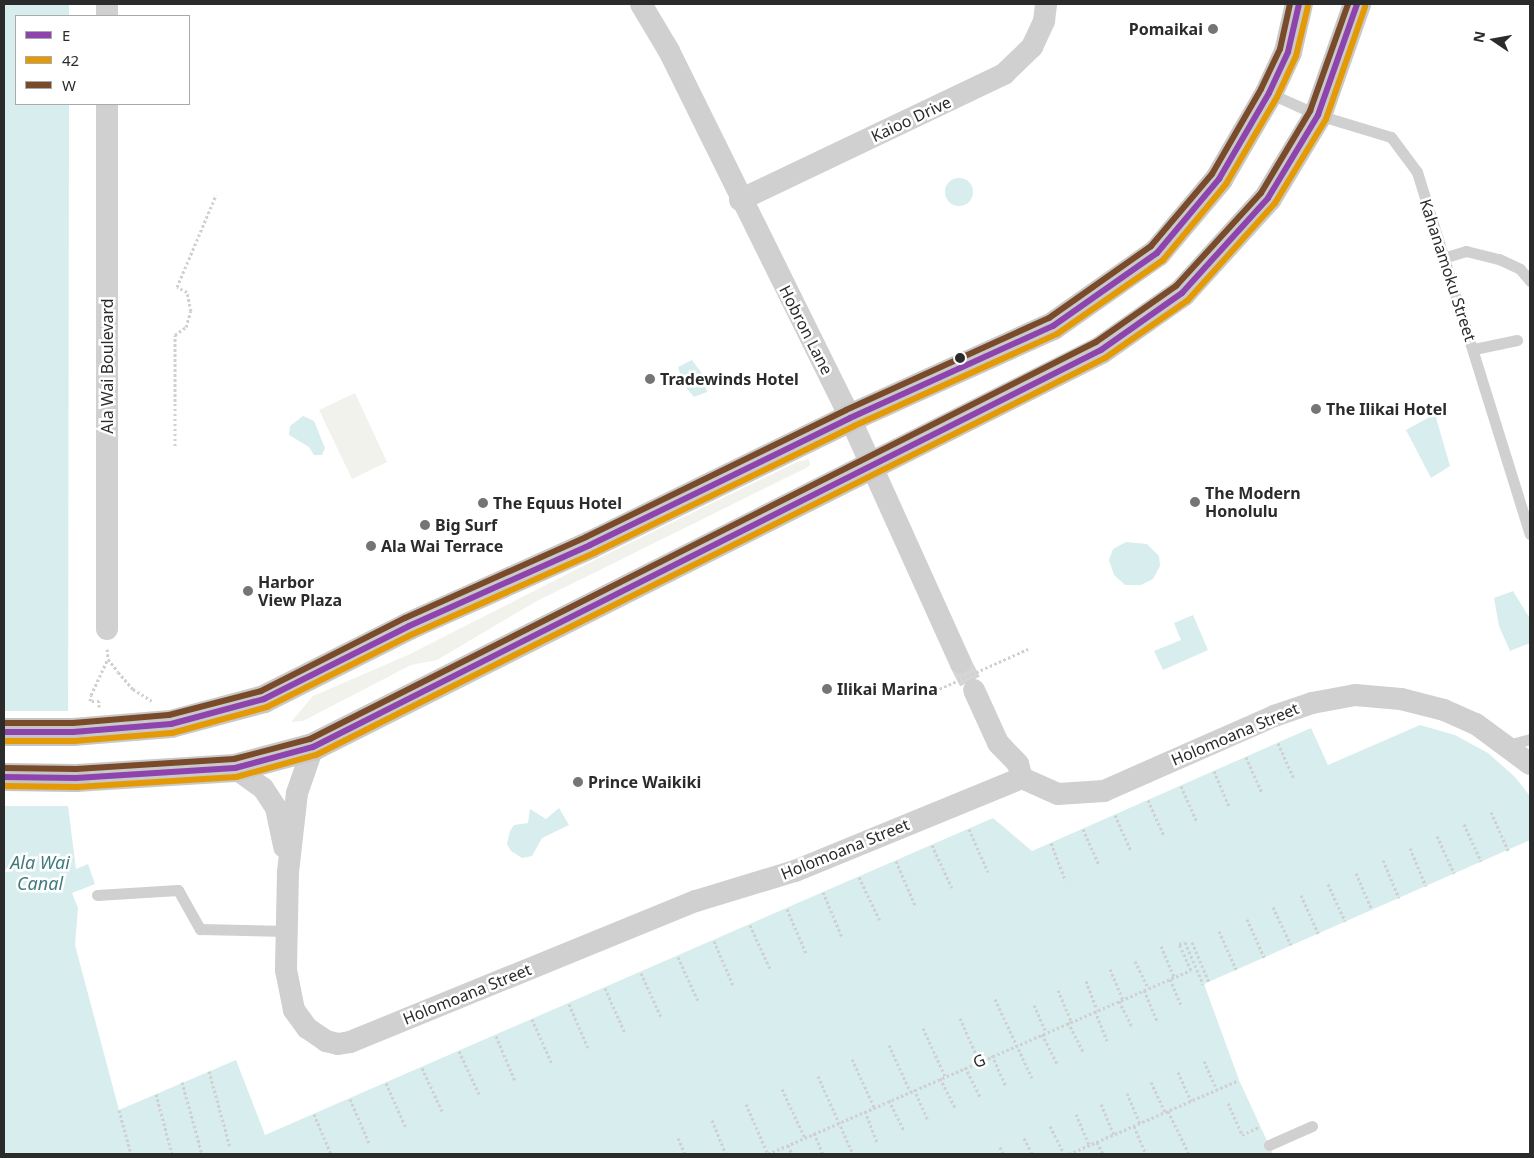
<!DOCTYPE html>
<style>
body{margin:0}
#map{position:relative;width:1534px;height:1158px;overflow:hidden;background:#fff;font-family:"Noto Sans",sans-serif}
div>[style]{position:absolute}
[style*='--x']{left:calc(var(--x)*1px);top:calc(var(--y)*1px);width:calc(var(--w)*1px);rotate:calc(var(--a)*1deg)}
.green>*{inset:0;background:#f1f2eb}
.water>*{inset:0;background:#d8edee}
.round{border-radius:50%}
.pier>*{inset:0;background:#fff}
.minor-tunnel>*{height:22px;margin-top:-11px;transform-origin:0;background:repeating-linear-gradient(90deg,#d5d5d5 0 22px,transparent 0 33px)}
.path>*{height:3px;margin-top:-1.5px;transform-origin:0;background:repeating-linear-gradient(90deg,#d0d0d0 0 2.5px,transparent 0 5px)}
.service>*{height:11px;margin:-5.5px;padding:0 5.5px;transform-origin:5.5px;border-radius:5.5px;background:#d0d0d0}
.minor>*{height:22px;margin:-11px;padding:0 11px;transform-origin:11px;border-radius:11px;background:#d0d0d0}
.secondary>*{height:28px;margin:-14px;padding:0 14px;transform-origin:14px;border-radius:14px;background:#c9c9c9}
.primary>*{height:28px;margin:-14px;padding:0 14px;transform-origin:14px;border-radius:14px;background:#c4c4c4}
.path-bridge>*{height:3px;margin-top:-1.5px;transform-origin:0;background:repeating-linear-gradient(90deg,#d0d0d0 0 2.5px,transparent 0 5px)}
.bus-1>*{height:6px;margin:-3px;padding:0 3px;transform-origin:3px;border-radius:3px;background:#8e44ad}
.bus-2>*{height:6px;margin:-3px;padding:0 3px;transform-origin:3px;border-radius:3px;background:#e39a04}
.bus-3>*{height:6px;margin:-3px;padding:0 3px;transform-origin:3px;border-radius:3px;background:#7a4b2a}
.dots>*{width:14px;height:14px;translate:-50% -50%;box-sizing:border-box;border:2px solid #fff;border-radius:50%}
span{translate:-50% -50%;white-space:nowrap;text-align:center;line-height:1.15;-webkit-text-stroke:5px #fff;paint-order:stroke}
.poi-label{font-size:16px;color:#2b2b2b;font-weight:700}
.right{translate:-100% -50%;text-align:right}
.left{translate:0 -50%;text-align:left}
.street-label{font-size:16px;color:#2b2b2b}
.water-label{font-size:18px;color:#417c7d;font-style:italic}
.frame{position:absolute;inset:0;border:5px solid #2b2b2b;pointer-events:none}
.legend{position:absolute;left:15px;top:15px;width:175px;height:90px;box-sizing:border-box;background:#fff;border:1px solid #aaa;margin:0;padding:6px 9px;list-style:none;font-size:15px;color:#2b2b2b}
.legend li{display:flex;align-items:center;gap:10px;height:25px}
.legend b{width:25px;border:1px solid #aaa}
.north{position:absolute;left:1469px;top:15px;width:50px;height:50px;-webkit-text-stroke:4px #fff;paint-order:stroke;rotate:282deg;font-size:14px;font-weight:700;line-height:20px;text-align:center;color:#2b2b2b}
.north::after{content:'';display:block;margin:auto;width:18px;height:22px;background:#2b2b2b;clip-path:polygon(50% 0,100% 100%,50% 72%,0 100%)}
</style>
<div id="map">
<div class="green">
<div style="clip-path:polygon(355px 393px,387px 462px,352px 479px,319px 410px)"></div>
<div style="clip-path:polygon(809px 459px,810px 465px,806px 468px,535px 602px,437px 660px,411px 665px,303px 721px,291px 722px,313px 696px,408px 655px,599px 558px,797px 462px)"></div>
</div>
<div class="water">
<div style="clip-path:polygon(4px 4px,69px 4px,69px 16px,16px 16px,16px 104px,69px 104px,68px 806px,76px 869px,88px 864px,95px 884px,72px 893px,78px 908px,75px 945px,119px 1110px,236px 1060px,265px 1135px,993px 818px,1032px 851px,1311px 728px,1328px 765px,1420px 725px,1455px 735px,1488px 753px,1515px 777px,1530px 796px,1530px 840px,1204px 984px,1239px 1080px,1273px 1154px,4px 1154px)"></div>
<div class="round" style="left:945px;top:178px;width:28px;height:28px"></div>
<div style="clip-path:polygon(692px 360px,703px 375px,707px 392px,694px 397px,683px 384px,678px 367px)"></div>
<div style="clip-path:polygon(1435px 414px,1450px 466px,1431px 478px,1406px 430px)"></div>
<div style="clip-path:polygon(303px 416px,314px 421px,325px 448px,322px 455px,314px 455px,309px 447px,289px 435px,290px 426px)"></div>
<div style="clip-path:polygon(1126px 542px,1147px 544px,1159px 556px,1160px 566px,1153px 579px,1141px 585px,1125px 585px,1114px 575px,1109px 560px,1113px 549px)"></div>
<div style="clip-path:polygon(1513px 591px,1529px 617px,1530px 643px,1510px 651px,1499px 626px,1494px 598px)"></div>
<div style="clip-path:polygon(1193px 615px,1208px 650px,1163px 670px,1154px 651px,1181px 640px,1174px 623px)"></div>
<div style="clip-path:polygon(559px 808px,569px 825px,542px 838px,532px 856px,522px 858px,511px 851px,507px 844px,510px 831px,514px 825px,528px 823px,530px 809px,546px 819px)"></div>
</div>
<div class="pier">
<div style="clip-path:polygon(4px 711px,68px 711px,68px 806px,4px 806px)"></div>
</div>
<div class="minor-tunnel">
<div style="--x:960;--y:662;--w:31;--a:63"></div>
</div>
<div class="path">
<div style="--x:175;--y:446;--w:111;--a:-90"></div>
<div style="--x:175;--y:335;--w:14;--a:-36"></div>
<div style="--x:186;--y:327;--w:17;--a:-73"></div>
<div style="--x:191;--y:311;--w:19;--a:-102"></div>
<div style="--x:187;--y:292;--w:11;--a:-153"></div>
<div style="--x:177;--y:287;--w:100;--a:-67"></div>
<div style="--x:107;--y:649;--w:10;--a:84"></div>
<div style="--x:108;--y:659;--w:16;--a:52"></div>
<div style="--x:118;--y:672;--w:23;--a:49"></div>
<div style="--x:133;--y:689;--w:22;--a:32"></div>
<div style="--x:99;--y:707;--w:6;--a:-90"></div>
<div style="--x:99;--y:701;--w:9;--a:180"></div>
<div style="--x:90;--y:701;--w:6;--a:-81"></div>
<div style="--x:91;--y:695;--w:40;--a:-65"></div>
<div style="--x:1278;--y:743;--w:39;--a:66"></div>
<div style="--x:1246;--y:757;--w:39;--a:66"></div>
<div style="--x:1214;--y:771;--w:39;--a:67"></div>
<div style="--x:1181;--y:786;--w:39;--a:66"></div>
<div style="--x:1148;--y:800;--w:39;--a:66"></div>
<div style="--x:1491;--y:812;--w:42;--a:65.9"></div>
<div style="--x:1115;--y:815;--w:39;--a:66"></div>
<div style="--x:1464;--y:824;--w:41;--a:65.3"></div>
<div style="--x:969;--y:829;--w:47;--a:66.2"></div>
<div style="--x:1083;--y:829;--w:39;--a:66"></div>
<div style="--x:1437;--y:836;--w:41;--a:65.3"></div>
<div style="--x:1051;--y:843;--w:40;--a:69"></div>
<div style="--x:932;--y:845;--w:47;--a:65.1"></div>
<div style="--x:1410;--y:848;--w:41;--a:67.2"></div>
<div style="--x:1383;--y:860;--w:41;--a:67.2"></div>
<div style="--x:896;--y:861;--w:48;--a:66.6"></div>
<div style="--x:1356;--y:873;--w:40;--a:66.6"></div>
<div style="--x:859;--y:877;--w:49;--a:64.5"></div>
<div style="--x:1328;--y:884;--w:41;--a:65.3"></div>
<div style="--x:823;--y:892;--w:49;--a:67.1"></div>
<div style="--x:1301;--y:895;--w:42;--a:65.9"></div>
<div style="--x:1273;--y:907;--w:42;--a:64.7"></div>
<div style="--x:787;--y:909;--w:48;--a:66.6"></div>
<div style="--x:1247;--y:919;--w:42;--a:65.9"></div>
<div style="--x:750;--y:925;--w:48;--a:65.6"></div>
<div style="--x:1219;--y:931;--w:42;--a:65.9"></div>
<div style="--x:714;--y:941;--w:48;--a:66.6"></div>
<div style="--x:1192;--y:942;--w:43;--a:67"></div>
<div style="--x:1161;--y:946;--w:34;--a:67"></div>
<div style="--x:678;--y:957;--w:48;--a:65.6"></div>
<div style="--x:1135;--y:961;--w:30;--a:64"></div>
<div style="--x:1110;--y:969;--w:33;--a:67"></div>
<div style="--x:641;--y:973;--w:48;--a:65.6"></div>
<div style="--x:1170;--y:979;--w:30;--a:67"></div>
<div style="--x:1086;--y:981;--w:31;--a:69"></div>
<div style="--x:605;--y:988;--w:49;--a:66"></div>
<div style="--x:1058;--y:990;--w:34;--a:67"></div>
<div style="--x:1144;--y:990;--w:33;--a:67"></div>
<div style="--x:995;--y:999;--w:87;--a:64.9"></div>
<div style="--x:1119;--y:1001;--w:30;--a:63"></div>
<div style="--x:569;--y:1004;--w:48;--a:66.6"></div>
<div style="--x:1034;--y:1005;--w:30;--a:66"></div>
<div style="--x:1095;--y:1011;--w:32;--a:68"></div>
<div style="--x:960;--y:1018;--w:47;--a:66.2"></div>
<div style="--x:532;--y:1019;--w:49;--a:66"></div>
<div style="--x:1068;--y:1022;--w:34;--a:63"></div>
<div style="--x:923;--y:1028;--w:53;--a:65.4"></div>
<div style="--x:1042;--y:1034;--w:34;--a:63"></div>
<div style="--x:496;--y:1036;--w:49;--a:67.1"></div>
<div style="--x:889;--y:1045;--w:51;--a:65.5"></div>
<div style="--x:459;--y:1051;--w:50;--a:65"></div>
<div style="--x:992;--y:1055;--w:34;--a:66"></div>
<div style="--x:852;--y:1059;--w:53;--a:65.4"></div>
<div style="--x:1204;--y:1061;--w:32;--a:66"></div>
<div style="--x:965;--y:1067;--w:34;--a:63"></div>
<div style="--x:422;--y:1068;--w:50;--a:65"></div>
<div style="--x:209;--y:1071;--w:79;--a:74.6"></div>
<div style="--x:1178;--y:1072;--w:32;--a:66"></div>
<div style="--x:818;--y:1076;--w:85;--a:65.8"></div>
<div style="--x:940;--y:1078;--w:34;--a:63"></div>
<div style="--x:182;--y:1082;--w:75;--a:74.5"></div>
<div style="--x:1151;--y:1082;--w:33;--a:65"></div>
<div style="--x:386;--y:1083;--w:49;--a:66"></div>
<div style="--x:782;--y:1089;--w:54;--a:64.9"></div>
<div style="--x:914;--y:1089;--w:34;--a:66"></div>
<div style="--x:1127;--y:1093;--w:33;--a:67"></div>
<div style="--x:156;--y:1094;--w:62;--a:75.1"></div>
<div style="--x:350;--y:1099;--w:50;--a:66.5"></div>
<div style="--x:889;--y:1100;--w:34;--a:64"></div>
<div style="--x:1228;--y:1103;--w:35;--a:66"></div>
<div style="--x:1242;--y:1135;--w:19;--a:-25"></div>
<div style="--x:746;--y:1104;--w:55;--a:66.3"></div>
<div style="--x:1101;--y:1104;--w:33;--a:67"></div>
<div style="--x:119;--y:1110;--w:46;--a:74.7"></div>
<div style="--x:865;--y:1111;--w:34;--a:69"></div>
<div style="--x:1168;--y:1111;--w:48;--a:64"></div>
<div style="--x:314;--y:1114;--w:43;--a:67"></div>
<div style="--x:1076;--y:1114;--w:34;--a:67"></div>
<div style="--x:712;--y:1120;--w:37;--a:68"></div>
<div style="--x:1050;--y:1126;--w:31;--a:63"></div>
<div style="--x:1134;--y:1126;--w:30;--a:67"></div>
<div style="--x:814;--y:1133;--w:23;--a:67"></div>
<div style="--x:678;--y:1138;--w:17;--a:66"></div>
<div style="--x:1024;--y:1138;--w:18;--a:63"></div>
<div style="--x:1097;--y:1142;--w:13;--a:63"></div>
<div style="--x:788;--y:1145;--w:10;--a:66"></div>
<div style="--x:1000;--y:1147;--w:8;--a:67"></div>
<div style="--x:640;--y:1154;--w:1;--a:0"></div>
<div style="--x:768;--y:1154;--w:461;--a:-23.5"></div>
<div style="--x:1191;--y:970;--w:29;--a:-115"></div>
<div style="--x:1179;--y:944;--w:6;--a:-18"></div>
<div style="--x:1185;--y:942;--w:46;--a:66.8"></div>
<div style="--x:1069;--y:1154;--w:185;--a:-23.5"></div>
</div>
<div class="service">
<div style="--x:1269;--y:93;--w:54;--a:24.2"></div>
<div style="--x:1318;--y:115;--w:76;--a:16.8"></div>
<div style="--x:1391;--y:137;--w:44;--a:53.4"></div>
<div style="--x:1417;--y:172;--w:379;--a:72.7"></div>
<div style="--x:1443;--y:258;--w:24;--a:-17"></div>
<div style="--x:1466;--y:251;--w:34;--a:14"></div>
<div style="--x:1499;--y:259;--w:23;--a:25"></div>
<div style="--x:1520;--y:269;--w:16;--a:50"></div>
<div style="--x:1474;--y:349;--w:44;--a:-11.8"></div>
<div style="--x:1508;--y:745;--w:23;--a:-15"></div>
<div style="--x:97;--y:895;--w:81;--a:-3.5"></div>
<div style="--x:178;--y:890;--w:45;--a:60.6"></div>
<div style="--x:200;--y:929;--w:87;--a:1.3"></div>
<div style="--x:1269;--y:1145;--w:47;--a:-23.8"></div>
</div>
<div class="minor">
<div style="--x:641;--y:4;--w:55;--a:59.2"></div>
<div style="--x:669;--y:51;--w:409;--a:63.7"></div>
<div style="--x:850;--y:418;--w:268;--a:65.7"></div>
<div style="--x:107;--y:16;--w:12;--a:-90"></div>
<div style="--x:740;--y:200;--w:293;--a:-25.5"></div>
<div style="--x:1004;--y:74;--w:39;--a:-44"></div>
<div style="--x:1032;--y:47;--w:29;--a:-65"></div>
<div style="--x:1044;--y:21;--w:17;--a:-83"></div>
<div style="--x:107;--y:629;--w:525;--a:-90"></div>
<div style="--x:974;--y:690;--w:58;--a:65.6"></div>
<div style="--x:998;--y:743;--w:29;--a:46"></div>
<div style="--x:1018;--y:764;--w:15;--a:74"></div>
<div style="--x:313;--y:747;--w:49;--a:109.2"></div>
<div style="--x:297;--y:793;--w:80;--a:96.5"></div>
<div style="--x:288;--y:872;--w:98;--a:91.2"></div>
<div style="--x:286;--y:970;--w:41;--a:78.7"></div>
<div style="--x:294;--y:1010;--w:22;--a:54"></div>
<div style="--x:307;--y:1028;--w:23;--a:34"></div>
<div style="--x:326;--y:1041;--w:12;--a:14"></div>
<div style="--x:338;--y:1044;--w:12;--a:-9"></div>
<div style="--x:350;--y:1042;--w:374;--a:-22.2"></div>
<div style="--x:696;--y:901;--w:103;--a:-16.9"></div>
<div style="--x:795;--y:871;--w:245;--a:-22.3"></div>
<div style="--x:1022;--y:778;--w:39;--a:24"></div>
<div style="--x:1058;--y:794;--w:46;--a:-3.7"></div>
<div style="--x:1104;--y:791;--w:186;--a:-23.8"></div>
<div style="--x:1274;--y:716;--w:40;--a:-18.9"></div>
<div style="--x:1312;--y:703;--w:44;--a:-10.5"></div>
<div style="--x:1355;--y:695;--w:46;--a:5"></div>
<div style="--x:1401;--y:699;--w:44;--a:14.3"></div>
<div style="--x:1444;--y:710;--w:35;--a:24"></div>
<div style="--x:1476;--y:724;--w:67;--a:36.5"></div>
<div style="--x:235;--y:768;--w:34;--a:36"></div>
<div style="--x:263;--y:788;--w:24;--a:57"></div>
<div style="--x:276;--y:808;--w:40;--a:78"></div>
</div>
<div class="secondary">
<div style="--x:73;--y:732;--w:98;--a:-4.7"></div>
<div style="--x:171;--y:724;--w:96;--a:-15"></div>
<div style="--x:264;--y:699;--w:162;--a:-26.7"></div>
<div style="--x:409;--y:626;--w:198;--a:-24.1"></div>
<div style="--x:590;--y:545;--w:289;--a:-26"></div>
<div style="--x:850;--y:418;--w:223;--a:-24.4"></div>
<div style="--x:1053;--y:326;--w:127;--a:-35.1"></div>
<div style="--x:1157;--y:253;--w:97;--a:-50"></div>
<div style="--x:1219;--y:179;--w:99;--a:-59.8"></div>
<div style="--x:1269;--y:93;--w:45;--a:-65.1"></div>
<div style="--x:1288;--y:52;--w:49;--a:-77.1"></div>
<div style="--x:76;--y:778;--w:159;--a:-3.6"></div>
<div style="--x:235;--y:768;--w:81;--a:-15.1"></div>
<div style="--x:313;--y:747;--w:882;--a:-26.74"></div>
<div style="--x:1101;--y:350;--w:99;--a:-35.1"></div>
<div style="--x:1182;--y:293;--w:128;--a:-47.8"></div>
<div style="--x:1268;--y:198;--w:97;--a:-58.9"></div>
<div style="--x:1318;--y:115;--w:118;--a:-70.6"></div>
</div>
<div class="primary">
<div style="--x:4;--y:732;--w:69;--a:0"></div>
<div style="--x:4;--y:777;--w:72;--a:0.8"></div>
</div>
<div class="path-bridge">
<div style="--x:926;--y:695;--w:112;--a:-24.3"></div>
</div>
<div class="bus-1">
<div style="--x:4;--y:732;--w:69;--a:0"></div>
<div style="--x:73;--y:732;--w:98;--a:-4.7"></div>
<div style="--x:171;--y:724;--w:96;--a:-15"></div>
<div style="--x:264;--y:699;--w:162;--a:-26.7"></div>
<div style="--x:409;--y:626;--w:198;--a:-24.1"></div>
<div style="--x:590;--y:545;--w:289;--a:-26"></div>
<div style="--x:850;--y:418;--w:223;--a:-24.4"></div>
<div style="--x:1053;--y:326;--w:127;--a:-35.1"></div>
<div style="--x:1157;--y:253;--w:97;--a:-50"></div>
<div style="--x:1219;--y:179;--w:99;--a:-59.8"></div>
<div style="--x:1269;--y:93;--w:45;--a:-65.1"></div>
<div style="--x:1288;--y:52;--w:49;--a:-77.1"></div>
<div style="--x:4;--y:777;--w:72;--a:0.8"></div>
<div style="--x:76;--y:778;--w:159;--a:-3.6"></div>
<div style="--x:235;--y:768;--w:81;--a:-15.1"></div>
<div style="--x:313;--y:747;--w:882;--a:-26.74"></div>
<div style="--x:1101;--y:350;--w:99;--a:-35.1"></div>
<div style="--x:1182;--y:293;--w:128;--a:-47.8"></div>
<div style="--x:1268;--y:198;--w:97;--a:-58.9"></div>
<div style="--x:1318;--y:115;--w:118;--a:-70.6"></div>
</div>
<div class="bus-2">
<div style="--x:4;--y:741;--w:70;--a:0"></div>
<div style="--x:74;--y:741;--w:98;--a:-4.7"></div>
<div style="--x:172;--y:733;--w:98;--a:-15.3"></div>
<div style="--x:267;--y:707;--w:163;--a:-26.6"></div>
<div style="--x:413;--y:634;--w:198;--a:-24.1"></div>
<div style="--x:594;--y:553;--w:289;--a:-26"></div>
<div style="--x:854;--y:426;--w:223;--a:-24.4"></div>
<div style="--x:1057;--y:334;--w:129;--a:-34.9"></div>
<div style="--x:1163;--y:260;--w:99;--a:-50.3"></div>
<div style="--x:1226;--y:184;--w:101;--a:-59.6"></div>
<div style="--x:1277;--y:97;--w:45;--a:-65.1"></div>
<div style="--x:1296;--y:56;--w:51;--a:-76.5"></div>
<div style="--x:4;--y:786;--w:73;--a:0.8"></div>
<div style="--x:77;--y:787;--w:159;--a:-3.6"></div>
<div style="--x:236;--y:777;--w:83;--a:-15.4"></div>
<div style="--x:316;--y:755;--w:883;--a:-26.71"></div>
<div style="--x:1105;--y:358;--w:101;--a:-34.9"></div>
<div style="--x:1188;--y:300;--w:130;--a:-48.1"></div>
<div style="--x:1275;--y:203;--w:98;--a:-58.7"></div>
<div style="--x:1326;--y:119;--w:119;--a:-70.8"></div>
</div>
<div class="bus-3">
<div style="--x:4;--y:723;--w:69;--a:0"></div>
<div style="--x:73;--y:723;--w:96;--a:-4.8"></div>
<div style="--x:169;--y:715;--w:95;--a:-14.6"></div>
<div style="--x:261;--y:691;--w:161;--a:-26.9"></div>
<div style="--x:405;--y:618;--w:198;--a:-24.1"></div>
<div style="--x:586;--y:537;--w:289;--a:-26"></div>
<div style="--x:846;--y:410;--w:223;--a:-24.4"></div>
<div style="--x:1049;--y:318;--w:125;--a:-35.2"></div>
<div style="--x:1151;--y:246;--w:94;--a:-49.7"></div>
<div style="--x:1212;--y:174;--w:98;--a:-60"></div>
<div style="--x:1261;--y:89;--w:44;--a:-64.6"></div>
<div style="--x:1280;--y:49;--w:46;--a:-77.5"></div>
<div style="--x:4;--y:768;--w:72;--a:0.8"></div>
<div style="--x:76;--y:769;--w:158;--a:-3.6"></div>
<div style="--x:234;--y:759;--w:79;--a:-14.7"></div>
<div style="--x:310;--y:739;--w:881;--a:-26.8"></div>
<div style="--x:1096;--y:342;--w:98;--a:-35"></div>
<div style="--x:1176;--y:286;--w:126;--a:-47.6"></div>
<div style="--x:1261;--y:193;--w:96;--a:-59.1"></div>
<div style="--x:1310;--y:111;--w:114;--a:-70.4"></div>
</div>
<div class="dots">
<div style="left:1213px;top:29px;background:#757575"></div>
<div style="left:960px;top:358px;background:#2b2b2b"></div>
<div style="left:650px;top:379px;background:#757575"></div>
<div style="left:1316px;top:409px;background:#757575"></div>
<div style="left:1195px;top:502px;background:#757575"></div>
<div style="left:483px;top:503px;background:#757575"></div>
<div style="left:425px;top:525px;background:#757575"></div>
<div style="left:371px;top:546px;background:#757575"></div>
<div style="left:248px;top:591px;background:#757575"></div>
<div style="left:827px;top:689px;background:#757575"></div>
<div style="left:578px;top:782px;background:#757575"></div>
</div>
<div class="poi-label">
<span class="right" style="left:1203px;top:29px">Pomaikai</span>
<span class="left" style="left:660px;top:379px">Tradewinds Hotel</span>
<span class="left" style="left:1326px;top:409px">The Ilikai Hotel</span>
<span class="left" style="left:1205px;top:502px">The Modern<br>Honolulu</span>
<span class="left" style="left:493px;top:503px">The Equus Hotel</span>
<span class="left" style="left:435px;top:525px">Big Surf</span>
<span class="left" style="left:381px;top:546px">Ala Wai Terrace</span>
<span class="left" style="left:258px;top:591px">Harbor<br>View Plaza</span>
<span class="left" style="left:837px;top:689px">Ilikai Marina</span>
<span class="left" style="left:588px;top:782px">Prince Waikiki</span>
</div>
<div class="street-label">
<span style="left:911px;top:119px;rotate:-25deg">Kaioo Drive</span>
<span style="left:1448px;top:270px;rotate:72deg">Kahanamoku Street</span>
<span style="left:806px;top:330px;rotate:63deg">Hobron Lane</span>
<span style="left:107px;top:366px;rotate:-90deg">Ala Wai Boulevard</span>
<span style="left:1235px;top:734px;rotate:-23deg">Holomoana Street</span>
<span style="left:845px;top:849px;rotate:-22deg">Holomoana Street</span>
<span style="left:467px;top:994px;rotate:-22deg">Holomoana Street</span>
<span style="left:979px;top:1061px;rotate:-23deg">G</span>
</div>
<div class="water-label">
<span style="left:40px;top:873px">Ala Wai<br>Canal</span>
</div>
<div class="frame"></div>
<ul class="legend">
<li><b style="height:6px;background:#8e44ad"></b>E</li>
<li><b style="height:6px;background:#e39a04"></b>42</li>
<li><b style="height:6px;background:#7a4b2a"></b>W</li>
</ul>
<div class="north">N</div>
</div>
